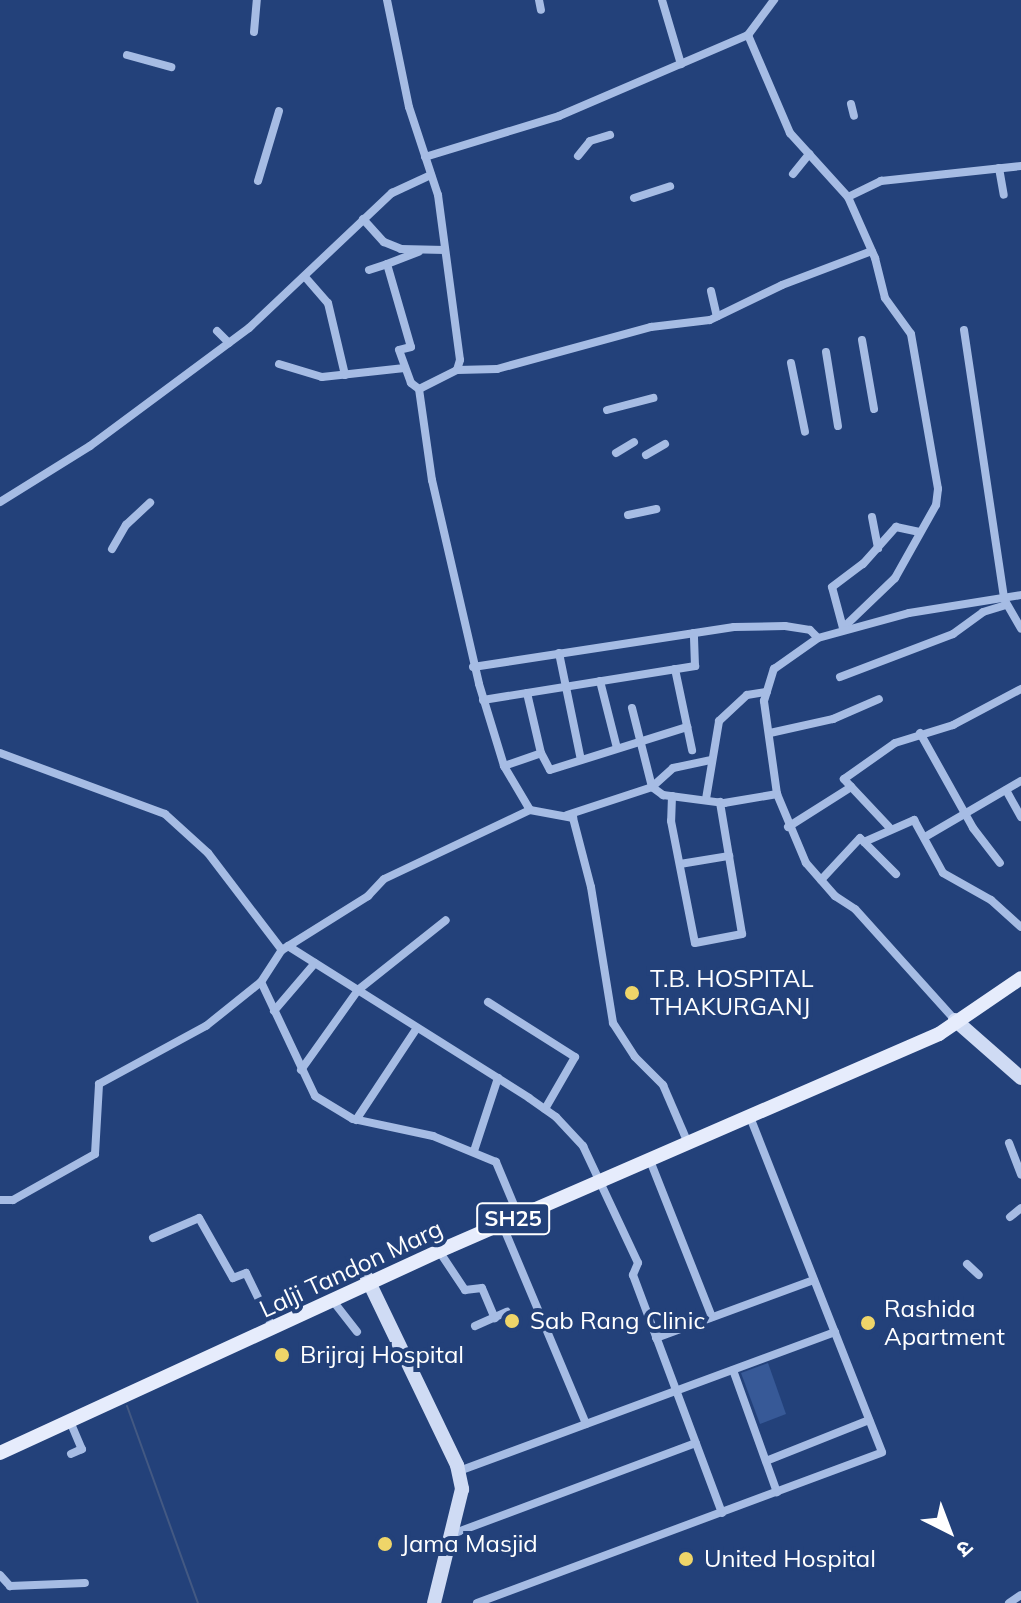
<!DOCTYPE html>
<meta charset="utf-8">
<style>
body{margin:0}
#map{position:relative;width:1021px;height:1603px;overflow:hidden;background:#23417a;font-family:Mulish,"Noto Sans Devanagari",sans-serif}
div>[style]{position:absolute}
[style*='--x']{left:calc(var(--x)*1px);top:calc(var(--y)*1px);width:calc(var(--w)*1px);rotate:calc(var(--a)*1deg)}
.green>*{inset:0;background:#375997}
.stream>*{height:2px;margin:-1px;padding:0 1px;transform-origin:1px;border-radius:1px;background:#435983}
.street>*{height:8px;margin:-4px;padding:0 4px;transform-origin:4px;border-radius:4px;background:#a6bce4}
.secondary>*{height:14px;margin:-7px;padding:0 7px;transform-origin:7px;border-radius:7px;background:#cfdbf4}
.primary>*{height:14px;margin:-7px;padding:0 7px;transform-origin:7px;border-radius:7px;background:#e6ecfc}
.dots>*{width:22px;height:22px;translate:-50% -50%;box-sizing:border-box;border:4px solid #23417a;border-radius:50%}
span{translate:-50% -50%;white-space:nowrap;text-align:center;line-height:1.15;-webkit-text-stroke:8px #23417a;paint-order:stroke}
.shield-label span{padding:2px 6px;background:#23417a;border:2px solid;border-radius:6px;-webkit-text-stroke-width:0}
.shield-label{font-size:22px;color:#fff;font-weight:700}
.poi-label{font-size:24px;color:#fff}
.left{translate:0 -50%;text-align:left}
.street-label{font-size:24px;color:#fff}
.north{position:absolute;left:909px;top:1491px;width:80px;height:80px;-webkit-text-stroke:6px #23417a;paint-order:stroke;rotate:138deg;font-size:22px;font-weight:700;line-height:32px;text-align:center;color:#fff}
.north::after{content:'';display:block;margin:auto;width:28px;height:36px;background:#fff;clip-path:polygon(50% 0,100% 100%,50% 72%,0 100%)}
</style>
<div id="map">
<div class="green">
<div style="clip-path:polygon(768px 1363px,786px 1414px,760px 1424px,741px 1373px)"></div>
</div>
<div class="stream">
<div style="--x:127;--y:1406;--w:209;--a:70.2"></div>
</div>
<div class="street">
<div style="--x:387;--y:0;--w:109;--a:78.4"></div>
<div style="--x:409;--y:107;--w:93;--a:71.8"></div>
<div style="--x:438;--y:195;--w:166;--a:82.4"></div>
<div style="--x:460;--y:360;--w:10;--a:107"></div>
<div style="--x:457;--y:370;--w:42;--a:153.4"></div>
<div style="--x:419;--y:389;--w:92;--a:81.9"></div>
<div style="--x:432;--y:480;--w:209;--a:77"></div>
<div style="--x:479;--y:684;--w:86;--a:73"></div>
<div style="--x:504;--y:766;--w:51;--a:59.4"></div>
<div style="--x:539;--y:0;--w:10;--a:79"></div>
<div style="--x:662;--y:0;--w:67;--a:73.5"></div>
<div style="--x:254;--y:32;--w:32;--a:-85"></div>
<div style="--x:748;--y:35;--w:107;--a:66.8"></div>
<div style="--x:790;--y:133;--w:86;--a:47.8"></div>
<div style="--x:848;--y:197;--w:67;--a:66.1"></div>
<div style="--x:875;--y:258;--w:41;--a:76"></div>
<div style="--x:885;--y:298;--w:44;--a:54.2"></div>
<div style="--x:911;--y:334;--w:157;--a:80.1"></div>
<div style="--x:938;--y:489;--w:16;--a:97"></div>
<div style="--x:936;--y:505;--w:84;--a:119.3"></div>
<div style="--x:895;--y:578;--w:72;--a:136.1"></div>
<div style="--x:843;--y:628;--w:42;--a:-105"></div>
<div style="--x:832;--y:587;--w:39;--a:-37"></div>
<div style="--x:863;--y:564;--w:50;--a:-48.3"></div>
<div style="--x:896;--y:527;--w:24;--a:12"></div>
<div style="--x:127;--y:55;--w:46;--a:15.3"></div>
<div style="--x:851;--y:104;--w:12;--a:76"></div>
<div style="--x:578;--y:156;--w:19;--a:-51"></div>
<div style="--x:590;--y:141;--w:21;--a:-17"></div>
<div style="--x:425;--y:157;--w:140;--a:-17"></div>
<div style="--x:559;--y:116;--w:206;--a:-23.2"></div>
<div style="--x:748;--y:35;--w:44;--a:-53.4"></div>
<div style="--x:999;--y:168;--w:27;--a:80"></div>
<div style="--x:793;--y:174;--w:26;--a:-51"></div>
<div style="--x:258;--y:181;--w:73;--a:-73.3"></div>
<div style="--x:848;--y:197;--w:37;--a:-26"></div>
<div style="--x:881;--y:181;--w:141;--a:-6.1"></div>
<div style="--x:634;--y:198;--w:38;--a:-18"></div>
<div style="--x:363;--y:219;--w:31;--a:48"></div>
<div style="--x:384;--y:242;--w:18;--a:22"></div>
<div style="--x:401;--y:249;--w:44;--a:1.3"></div>
<div style="--x:387;--y:264;--w:34;--a:-21"></div>
<div style="--x:369;--y:270;--w:19;--a:-18"></div>
<div style="--x:387;--y:264;--w:86;--a:73.9"></div>
<div style="--x:411;--y:347;--w:12;--a:166"></div>
<div style="--x:399;--y:350;--w:35;--a:70"></div>
<div style="--x:411;--y:383;--w:10;--a:37"></div>
<div style="--x:306;--y:278;--w:33;--a:49"></div>
<div style="--x:328;--y:303;--w:74;--a:76.7"></div>
<div style="--x:711;--y:291;--w:26;--a:77"></div>
<div style="--x:964;--y:330;--w:272;--a:81.5"></div>
<div style="--x:1004;--y:599;--w:34;--a:60"></div>
<div style="--x:217;--y:331;--w:17;--a:45"></div>
<div style="--x:862;--y:340;--w:70;--a:80.1"></div>
<div style="--x:826;--y:352;--w:75;--a:80.8"></div>
<div style="--x:791;--y:363;--w:70;--a:78.5"></div>
<div style="--x:279;--y:364;--w:45;--a:16.8"></div>
<div style="--x:322;--y:377;--w:83;--a:-6.2"></div>
<div style="--x:457;--y:370;--w:40;--a:-1.4"></div>
<div style="--x:497;--y:369;--w:160;--a:-15.3"></div>
<div style="--x:651;--y:327;--w:59;--a:-6.8"></div>
<div style="--x:710;--y:320;--w:80;--a:-25.9"></div>
<div style="--x:782;--y:285;--w:96;--a:-20.7"></div>
<div style="--x:607;--y:410;--w:48;--a:-14.6"></div>
<div style="--x:616;--y:453;--w:21;--a:-31"></div>
<div style="--x:646;--y:455;--w:22;--a:-30"></div>
<div style="--x:0;--y:502;--w:106;--a:-31.9"></div>
<div style="--x:90;--y:446;--w:198;--a:-36.6"></div>
<div style="--x:249;--y:328;--w:197;--a:-43.4"></div>
<div style="--x:392;--y:193;--w:43;--a:-24.8"></div>
<div style="--x:628;--y:515;--w:29;--a:-12"></div>
<div style="--x:872;--y:517;--w:32;--a:79"></div>
<div style="--x:112;--y:549;--w:28;--a:-60"></div>
<div style="--x:126;--y:525;--w:33;--a:-43"></div>
<div style="--x:559;--y:653;--w:109;--a:78.4"></div>
<div style="--x:473;--y:667;--w:264;--a:-8.7"></div>
<div style="--x:734;--y:627;--w:51;--a:-1.1"></div>
<div style="--x:785;--y:626;--w:25;--a:9"></div>
<div style="--x:810;--y:630;--w:11;--a:45"></div>
<div style="--x:675;--y:669;--w:83;--a:78.1"></div>
<div style="--x:840;--y:677;--w:121;--a:-20.8"></div>
<div style="--x:953;--y:634;--w:37;--a:-36"></div>
<div style="--x:983;--y:612;--w:24;--a:-17"></div>
<div style="--x:600;--y:681;--w:69;--a:75.8"></div>
<div style="--x:527;--y:693;--w:62;--a:76.9"></div>
<div style="--x:483;--y:700;--w:215;--a:-9.1"></div>
<div style="--x:695;--y:666;--w:33;--a:-92"></div>
<div style="--x:632;--y:708;--w:81;--a:75.8"></div>
<div style="--x:770;--y:733;--w:65;--a:-12.5"></div>
<div style="--x:833;--y:719;--w:50;--a:-23.5"></div>
<div style="--x:920;--y:733;--w:109;--a:60.8"></div>
<div style="--x:973;--y:828;--w:44;--a:52.4"></div>
<div style="--x:0;--y:753;--w:176;--a:20.3"></div>
<div style="--x:165;--y:814;--w:58;--a:42.2"></div>
<div style="--x:208;--y:853;--w:122;--a:52.7"></div>
<div style="--x:504;--y:766;--w:39;--a:-19"></div>
<div style="--x:541;--y:753;--w:19;--a:62"></div>
<div style="--x:550;--y:770;--w:144;--a:-17.4"></div>
<div style="--x:652;--y:787;--w:28;--a:-42"></div>
<div style="--x:673;--y:768;--w:38;--a:-12"></div>
<div style="--x:1006;--y:790;--w:31;--a:61"></div>
<div style="--x:672;--y:796;--w:25;--a:92"></div>
<div style="--x:671;--y:821;--w:124;--a:78.9"></div>
<div style="--x:695;--y:943;--w:48;--a:-10.8"></div>
<div style="--x:742;--y:934;--w:134;--a:-99.5"></div>
<div style="--x:706;--y:799;--w:79;--a:-80.5"></div>
<div style="--x:719;--y:721;--w:38;--a:-43"></div>
<div style="--x:747;--y:695;--w:20;--a:-9"></div>
<div style="--x:567;--y:815;--w:89;--a:-18.2"></div>
<div style="--x:652;--y:787;--w:14;--a:36"></div>
<div style="--x:663;--y:795;--w:62;--a:7.5"></div>
<div style="--x:724;--y:803;--w:54;--a:-9.6"></div>
<div style="--x:788;--y:827;--w:75;--a:-32.4"></div>
<div style="--x:889;--y:827;--w:66;--a:-133.2"></div>
<div style="--x:844;--y:779;--w:62;--a:-35.2"></div>
<div style="--x:895;--y:743;--w:61;--a:-17.2"></div>
<div style="--x:953;--y:725;--w:77;--a:-27.9"></div>
<div style="--x:925;--y:837;--w:111;--a:-30.3"></div>
<div style="--x:864;--y:842;--w:55;--a:-23.7"></div>
<div style="--x:914;--y:820;--w:60;--a:61.3"></div>
<div style="--x:943;--y:873;--w:55;--a:29.4"></div>
<div style="--x:991;--y:900;--w:40;--a:42"></div>
<div style="--x:680;--y:864;--w:50;--a:-9.3"></div>
<div style="--x:821;--y:880;--w:57;--a:-47.1"></div>
<div style="--x:860;--y:838;--w:51;--a:45"></div>
<div style="--x:288;--y:946;--w:285;--a:32.2"></div>
<div style="--x:529;--y:1098;--w:33;--a:35"></div>
<div style="--x:556;--y:1117;--w:40;--a:47"></div>
<div style="--x:583;--y:1146;--w:129;--a:64.8"></div>
<div style="--x:638;--y:1263;--w:13;--a:113"></div>
<div style="--x:633;--y:1275;--w:254;--a:69.5"></div>
<div style="--x:488;--y:1002;--w:103;--a:32.3"></div>
<div style="--x:575;--y:1057;--w:60;--a:120"></div>
<div style="--x:274;--y:1011;--w:63;--a:-49.5"></div>
<div style="--x:955;--y:1020;--w:149;--a:-132"></div>
<div style="--x:855;--y:909;--w:24;--a:-147"></div>
<div style="--x:835;--y:896;--w:44;--a:-131.3"></div>
<div style="--x:806;--y:863;--w:75;--a:-112.8"></div>
<div style="--x:777;--y:794;--w:94;--a:-98"></div>
<div style="--x:764;--y:701;--w:34;--a:-73"></div>
<div style="--x:774;--y:669;--w:54;--a:-35.2"></div>
<div style="--x:818;--y:638;--w:94;--a:-15.4"></div>
<div style="--x:909;--y:613;--w:113;--a:-9.1"></div>
<div style="--x:301;--y:1070;--w:98;--a:-54.5"></div>
<div style="--x:358;--y:990;--w:112;--a:-38.5"></div>
<div style="--x:356;--y:1120;--w:110;--a:-56.5"></div>
<div style="--x:1009;--y:1143;--w:34;--a:69"></div>
<div style="--x:474;--y:1151;--w:77;--a:-71.8"></div>
<div style="--x:649;--y:1158;--w:171;--a:68.4"></div>
<div style="--x:0;--y:1200;--w:13;--a:0"></div>
<div style="--x:13;--y:1200;--w:94;--a:-29.3"></div>
<div style="--x:95;--y:1154;--w:70;--a:-86.7"></div>
<div style="--x:99;--y:1084;--w:122;--a:-28.5"></div>
<div style="--x:206;--y:1026;--w:70;--a:-38.7"></div>
<div style="--x:519;--y:1217;--w:60;--a:-112.7"></div>
<div style="--x:496;--y:1162;--w:68;--a:-157.6"></div>
<div style="--x:433;--y:1136;--w:82;--a:-168"></div>
<div style="--x:353;--y:1119;--w:44;--a:-148.8"></div>
<div style="--x:315;--y:1096;--w:126;--a:-115.3"></div>
<div style="--x:261;--y:982;--w:38;--a:-57"></div>
<div style="--x:282;--y:950;--w:102;--a:-32.1"></div>
<div style="--x:368;--y:896;--w:23;--a:-47"></div>
<div style="--x:384;--y:879;--w:161;--a:-25.3"></div>
<div style="--x:530;--y:810;--w:44;--a:10.5"></div>
<div style="--x:573;--y:818;--w:71;--a:75.4"></div>
<div style="--x:591;--y:887;--w:138;--a:80.8"></div>
<div style="--x:613;--y:1023;--w:40;--a:57.1"></div>
<div style="--x:635;--y:1057;--w:40;--a:45"></div>
<div style="--x:663;--y:1085;--w:63;--a:66.7"></div>
<div style="--x:1010;--y:1217;--w:14;--a:-39"></div>
<div style="--x:502;--y:1224;--w:217;--a:67.2"></div>
<div style="--x:153;--y:1238;--w:50;--a:-23.5"></div>
<div style="--x:199;--y:1218;--w:69;--a:60.5"></div>
<div style="--x:233;--y:1278;--w:14;--a:-21"></div>
<div style="--x:246;--y:1273;--w:55;--a:63.9"></div>
<div style="--x:439;--y:1251;--w:47;--a:56.3"></div>
<div style="--x:465;--y:1290;--w:17;--a:-7"></div>
<div style="--x:482;--y:1288;--w:33;--a:67"></div>
<div style="--x:967;--y:1264;--w:16;--a:43"></div>
<div style="--x:333;--y:1301;--w:39;--a:52"></div>
<div style="--x:475;--y:1326;--w:35;--a:-24"></div>
<div style="--x:656;--y:1338;--w:168;--a:-20.2"></div>
<div style="--x:733;--y:1370;--w:130;--a:70.2"></div>
<div style="--x:69;--y:1419;--w:33;--a:67"></div>
<div style="--x:82;--y:1449;--w:12;--a:156"></div>
<div style="--x:766;--y:1461;--w:111;--a:-21.7"></div>
<div style="--x:459;--y:1471;--w:401;--a:-20.3"></div>
<div style="--x:455;--y:1533;--w:257;--a:-20.5"></div>
<div style="--x:0;--y:1575;--w:15;--a:48"></div>
<div style="--x:10;--y:1586;--w:75;--a:-2.3"></div>
<div style="--x:477;--y:1603;--w:432;--a:-20.4"></div>
<div style="--x:882;--y:1452;--w:362;--a:-111.5"></div>
<div style="--x:1009;--y:1603;--w:14;--a:-34"></div>
</div>
<div class="secondary">
<div style="--x:955;--y:1020;--w:88;--a:41.3"></div>
<div style="--x:367;--y:1278;--w:208;--a:64.3"></div>
<div style="--x:457;--y:1465;--w:25;--a:78"></div>
<div style="--x:462;--y:1489;--w:117;--a:103.8"></div>
</div>
<div class="primary">
<div style="--x:0;--y:1453;--w:483;--a:-24.7"></div>
<div style="--x:439;--y:1251;--w:545;--a:-23.46"></div>
<div style="--x:939;--y:1034;--w:99;--a:-34.3"></div>
</div>
<div class="dots">
<div style="left:632px;top:993px;background:#efd569"></div>
<div style="left:512px;top:1321px;background:#efd569"></div>
<div style="left:868px;top:1323px;background:#efd569"></div>
<div style="left:282px;top:1355px;background:#efd569"></div>
<div style="left:385px;top:1544px;background:#efd569"></div>
<div style="left:686px;top:1559px;background:#efd569"></div>
</div>
<div class="shield-label">
<span style="left:513px;top:1219px">SH25</span>
</div>
<div class="poi-label">
<span class="left" style="left:650px;top:993px">T.B. HOSPITAL<br>THAKURGANJ</span>
<span class="left" style="left:884px;top:1323px">Rashida<br>Apartment</span>
<span class="left" style="left:530px;top:1321px">Sab Rang Clinic</span>
<span class="left" style="left:300px;top:1355px">Brijraj Hospital</span>
<span class="left" style="left:401px;top:1544px">Jama Masjid</span>
<span class="left" style="left:704px;top:1559px">United Hospital</span>
</div>
<div class="street-label">
<span style="left:351px;top:1269px;rotate:-25deg">Lalji Tandon Marg</span>
</div>
<div class="north">उ</div>
</div>
